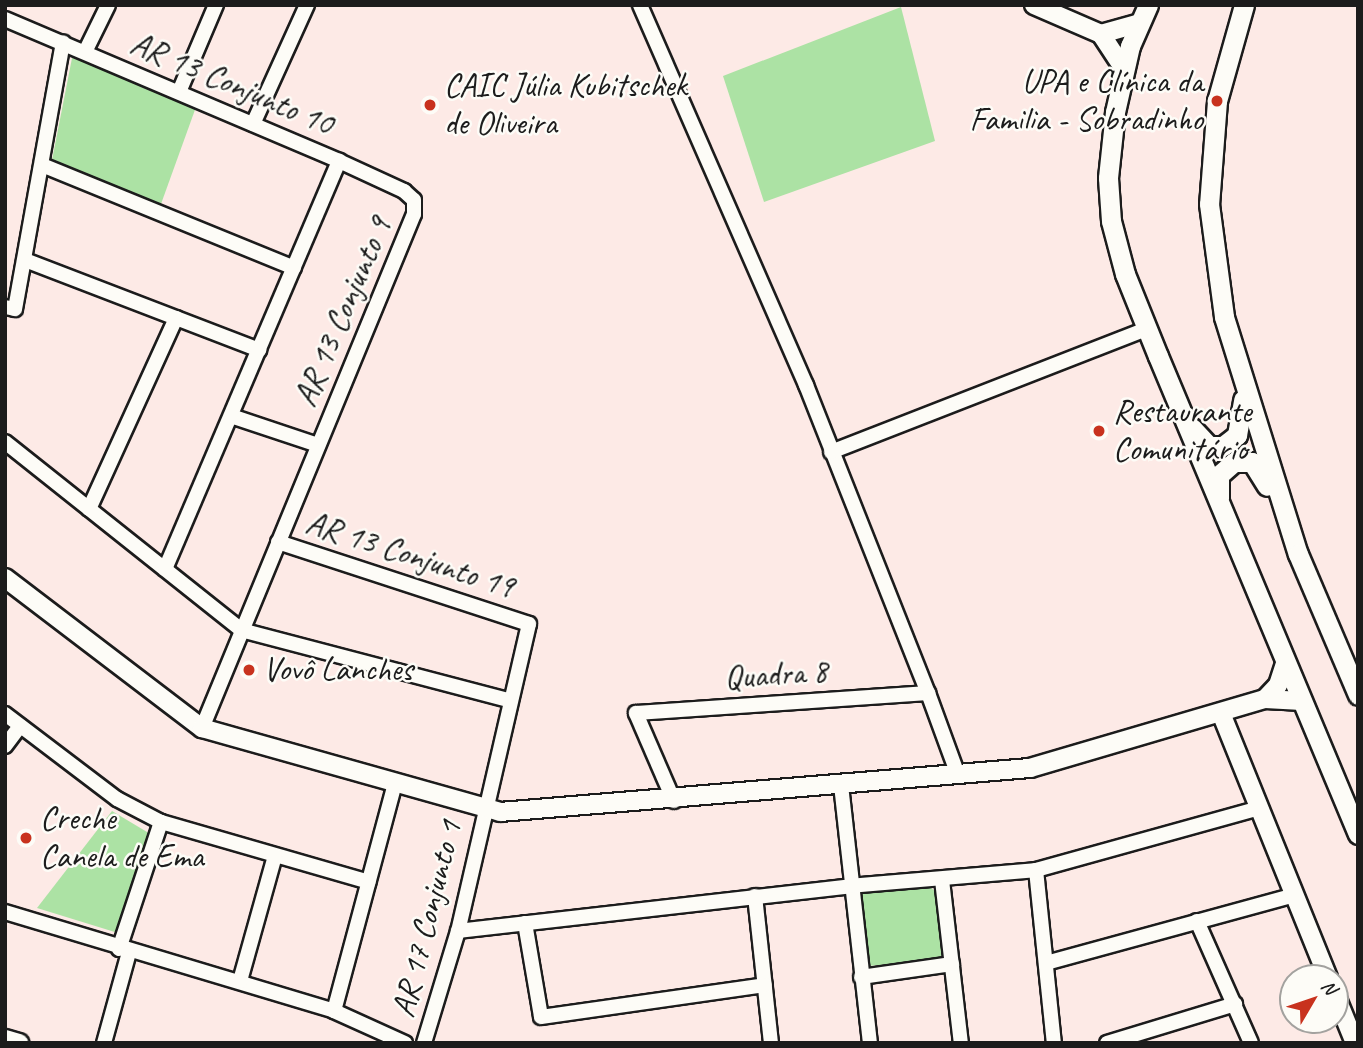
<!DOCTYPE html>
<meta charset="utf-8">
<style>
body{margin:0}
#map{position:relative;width:1363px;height:1048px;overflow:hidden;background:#fdeae6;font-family:Caveat,sans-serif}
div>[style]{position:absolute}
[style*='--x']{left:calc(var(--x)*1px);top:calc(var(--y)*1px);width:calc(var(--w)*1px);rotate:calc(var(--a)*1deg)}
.green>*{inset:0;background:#ace2a4}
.roads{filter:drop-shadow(2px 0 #1c1c1c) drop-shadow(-2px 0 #1c1c1c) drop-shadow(0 2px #1c1c1c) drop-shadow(0 -2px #1c1c1c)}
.minor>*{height:14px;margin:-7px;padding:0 7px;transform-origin:7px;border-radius:7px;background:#fdfcf7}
.tertiary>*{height:18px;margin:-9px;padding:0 9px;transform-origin:9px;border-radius:9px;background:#fdfcf7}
.secondary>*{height:19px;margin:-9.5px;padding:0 9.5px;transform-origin:9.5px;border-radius:9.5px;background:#fdfcf7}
.dots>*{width:19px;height:19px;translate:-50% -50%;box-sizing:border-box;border:4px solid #fdfcf7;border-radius:50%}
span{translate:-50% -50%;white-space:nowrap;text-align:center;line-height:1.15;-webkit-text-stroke:5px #fdfcf7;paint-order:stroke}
.poi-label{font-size:33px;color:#1c1c1c}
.right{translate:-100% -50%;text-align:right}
.left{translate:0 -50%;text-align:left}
.street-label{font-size:33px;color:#1c1c1c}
.frame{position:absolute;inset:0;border:7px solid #1c1c1c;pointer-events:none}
.north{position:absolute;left:1279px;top:964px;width:70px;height:70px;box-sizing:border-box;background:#fdfcf7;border:2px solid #a3a29f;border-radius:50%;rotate:51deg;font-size:19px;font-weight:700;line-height:28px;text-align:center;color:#1c1c1c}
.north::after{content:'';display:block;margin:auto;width:24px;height:32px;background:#c8321e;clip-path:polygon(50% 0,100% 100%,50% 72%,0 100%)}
</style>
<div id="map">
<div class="green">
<div style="clip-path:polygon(901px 7px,935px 141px,764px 202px,723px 76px)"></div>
<div style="clip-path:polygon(73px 53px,196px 107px,161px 204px,52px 160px)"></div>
<div style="clip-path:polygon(112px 811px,152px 835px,118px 933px,37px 908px)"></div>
<div style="clip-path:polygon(928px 885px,939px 895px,946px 952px,936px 961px,867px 966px,859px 894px)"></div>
</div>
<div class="roads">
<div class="minor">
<div style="--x:640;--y:5;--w:415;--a:66.4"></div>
<div style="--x:806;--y:385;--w:331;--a:68.4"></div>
<div style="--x:5;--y:19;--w:363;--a:23"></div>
<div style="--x:339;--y:161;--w:72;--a:24.8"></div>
<div style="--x:404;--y:191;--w:13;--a:42"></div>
<div style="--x:414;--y:200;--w:14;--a:90"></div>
<div style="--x:414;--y:214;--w:556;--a:112.41"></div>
<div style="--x:85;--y:52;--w:52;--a:-63.9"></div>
<div style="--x:179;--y:92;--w:95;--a:-67"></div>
<div style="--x:253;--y:124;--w:131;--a:-65.6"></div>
<div style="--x:42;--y:165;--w:272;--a:22.2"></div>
<div style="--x:25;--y:260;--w:251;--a:21"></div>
<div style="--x:5;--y:307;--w:10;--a:11"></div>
<div style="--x:15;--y:309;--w:271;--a:-79.8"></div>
<div style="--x:231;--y:416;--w:92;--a:18.4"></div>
<div style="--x:5;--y:442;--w:302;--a:38.5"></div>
<div style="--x:241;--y:630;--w:279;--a:14.7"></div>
<div style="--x:831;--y:452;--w:339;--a:-21.3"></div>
<div style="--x:89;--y:509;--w:210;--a:-65.5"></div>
<div style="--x:278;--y:542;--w:264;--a:18.1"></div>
<div style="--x:529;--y:624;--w:315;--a:103"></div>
<div style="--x:458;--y:931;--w:117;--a:106.9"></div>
<div style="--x:165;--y:569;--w:444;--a:-66.9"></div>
<div style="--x:5;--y:714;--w:141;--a:37.2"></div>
<div style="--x:117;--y:799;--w:50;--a:27.6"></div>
<div style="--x:161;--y:822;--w:216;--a:16.1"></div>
<div style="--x:5;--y:746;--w:25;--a:-53"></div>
<div style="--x:841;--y:785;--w:260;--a:83.6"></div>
<div style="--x:674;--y:801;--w:96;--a:-113.4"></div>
<div style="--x:636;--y:713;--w:293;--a:-3.9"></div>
<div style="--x:928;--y:693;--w:87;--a:69.9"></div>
<div style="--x:1036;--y:870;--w:174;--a:84.1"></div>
<div style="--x:942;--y:880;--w:164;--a:83.4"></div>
<div style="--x:755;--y:896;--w:148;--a:83.8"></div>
<div style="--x:5;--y:912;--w:344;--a:16.7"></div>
<div style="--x:334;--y:1011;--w:78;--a:24.3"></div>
<div style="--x:1197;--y:921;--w:133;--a:66.1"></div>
<div style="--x:525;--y:923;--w:95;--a:80.3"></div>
<div style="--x:541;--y:1017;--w:226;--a:-8.1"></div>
<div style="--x:458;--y:931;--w:395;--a:-6.5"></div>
<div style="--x:850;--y:886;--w:187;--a:-4.9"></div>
<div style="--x:1036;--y:870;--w:232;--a:-15.5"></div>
<div style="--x:119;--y:949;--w:134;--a:-71.7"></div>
<div style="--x:1046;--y:963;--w:258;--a:-15.3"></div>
<div style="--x:861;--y:977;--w:92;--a:-8.1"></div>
<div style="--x:240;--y:981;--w:130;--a:-74.4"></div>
<div style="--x:334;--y:1011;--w:235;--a:-75"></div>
<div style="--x:104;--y:1043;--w:94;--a:-74.6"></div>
<div style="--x:1107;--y:1043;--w:134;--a:-16.9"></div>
</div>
<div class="tertiary">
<div style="--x:1034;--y:5;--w:73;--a:23.4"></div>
<div style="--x:1101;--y:34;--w:42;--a:56.7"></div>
<div style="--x:1101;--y:34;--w:41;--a:-15.8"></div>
<div style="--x:5;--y:578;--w:248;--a:37.3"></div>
<div style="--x:202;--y:728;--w:310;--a:15.7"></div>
<div style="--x:500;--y:812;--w:532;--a:-4.75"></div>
<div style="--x:1030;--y:768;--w:245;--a:-16.4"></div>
<div style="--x:1265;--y:699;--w:37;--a:3"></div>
<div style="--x:1265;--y:699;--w:19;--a:-47"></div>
<div style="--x:1278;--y:685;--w:25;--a:-72"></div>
<div style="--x:1221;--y:713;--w:286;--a:68"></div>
<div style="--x:1335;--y:994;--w:53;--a:67.8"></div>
<div style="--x:5;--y:1039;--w:15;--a:16"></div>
</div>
<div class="secondary">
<div style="--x:1148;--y:5;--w:45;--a:113.7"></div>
<div style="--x:1130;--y:46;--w:68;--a:102.8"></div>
<div style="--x:1115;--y:112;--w:66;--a:96.1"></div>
<div style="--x:1108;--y:178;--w:43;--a:86"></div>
<div style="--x:1111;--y:221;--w:55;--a:75.2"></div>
<div style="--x:1125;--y:274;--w:88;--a:68.1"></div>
<div style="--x:1158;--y:356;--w:518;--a:67.3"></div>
<div style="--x:1244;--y:5;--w:100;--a:105.7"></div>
<div style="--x:1217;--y:101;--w:103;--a:94.4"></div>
<div style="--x:1209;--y:204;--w:114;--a:82.4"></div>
<div style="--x:1224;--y:317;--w:248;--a:72.7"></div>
<div style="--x:1298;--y:554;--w:153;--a:66.9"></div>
<div style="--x:1192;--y:428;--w:25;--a:47"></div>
<div style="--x:1209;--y:446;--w:14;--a:0"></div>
<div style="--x:1223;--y:446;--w:18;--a:-38"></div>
<div style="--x:1237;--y:435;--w:36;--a:-80"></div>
<div style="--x:1219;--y:498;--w:23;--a:-90"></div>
<div style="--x:1219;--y:475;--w:20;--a:-41"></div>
<div style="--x:1234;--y:462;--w:18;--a:0"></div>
<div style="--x:1252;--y:462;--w:28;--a:58"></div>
</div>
</div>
<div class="dots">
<div style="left:1217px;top:101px;background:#c8321e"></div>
<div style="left:430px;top:105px;background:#c8321e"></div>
<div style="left:1099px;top:431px;background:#c8321e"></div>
<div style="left:249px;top:670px;background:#c8321e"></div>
<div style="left:26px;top:838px;background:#c8321e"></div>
</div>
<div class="poi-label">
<span class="right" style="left:1203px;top:101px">UPA e Clínica da<br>Familia - Sobradinho</span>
<span class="left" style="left:444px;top:105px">CAIC Júlia Kubitschek<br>de Oliveira</span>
<span class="left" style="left:1113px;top:431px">Restaurante<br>Comunitário</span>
<span class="left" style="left:263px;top:670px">Vovô Lanches</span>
<span class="left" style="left:40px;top:838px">Creche<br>Canela de Ema</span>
</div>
<div class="street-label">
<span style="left:232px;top:84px;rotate:23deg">AR 13 Conjunto 10</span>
<span style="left:343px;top:312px;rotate:-67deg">AR 13 Conjunto 9</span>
<span style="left:410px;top:555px;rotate:18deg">AR 13 Conjunto 19</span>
<span style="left:776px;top:675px;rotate:-4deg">Quadra 8</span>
<span style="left:427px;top:919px;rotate:-76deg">AR 17 Conjunto 1</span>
</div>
<div class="frame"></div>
<div class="north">N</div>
</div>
